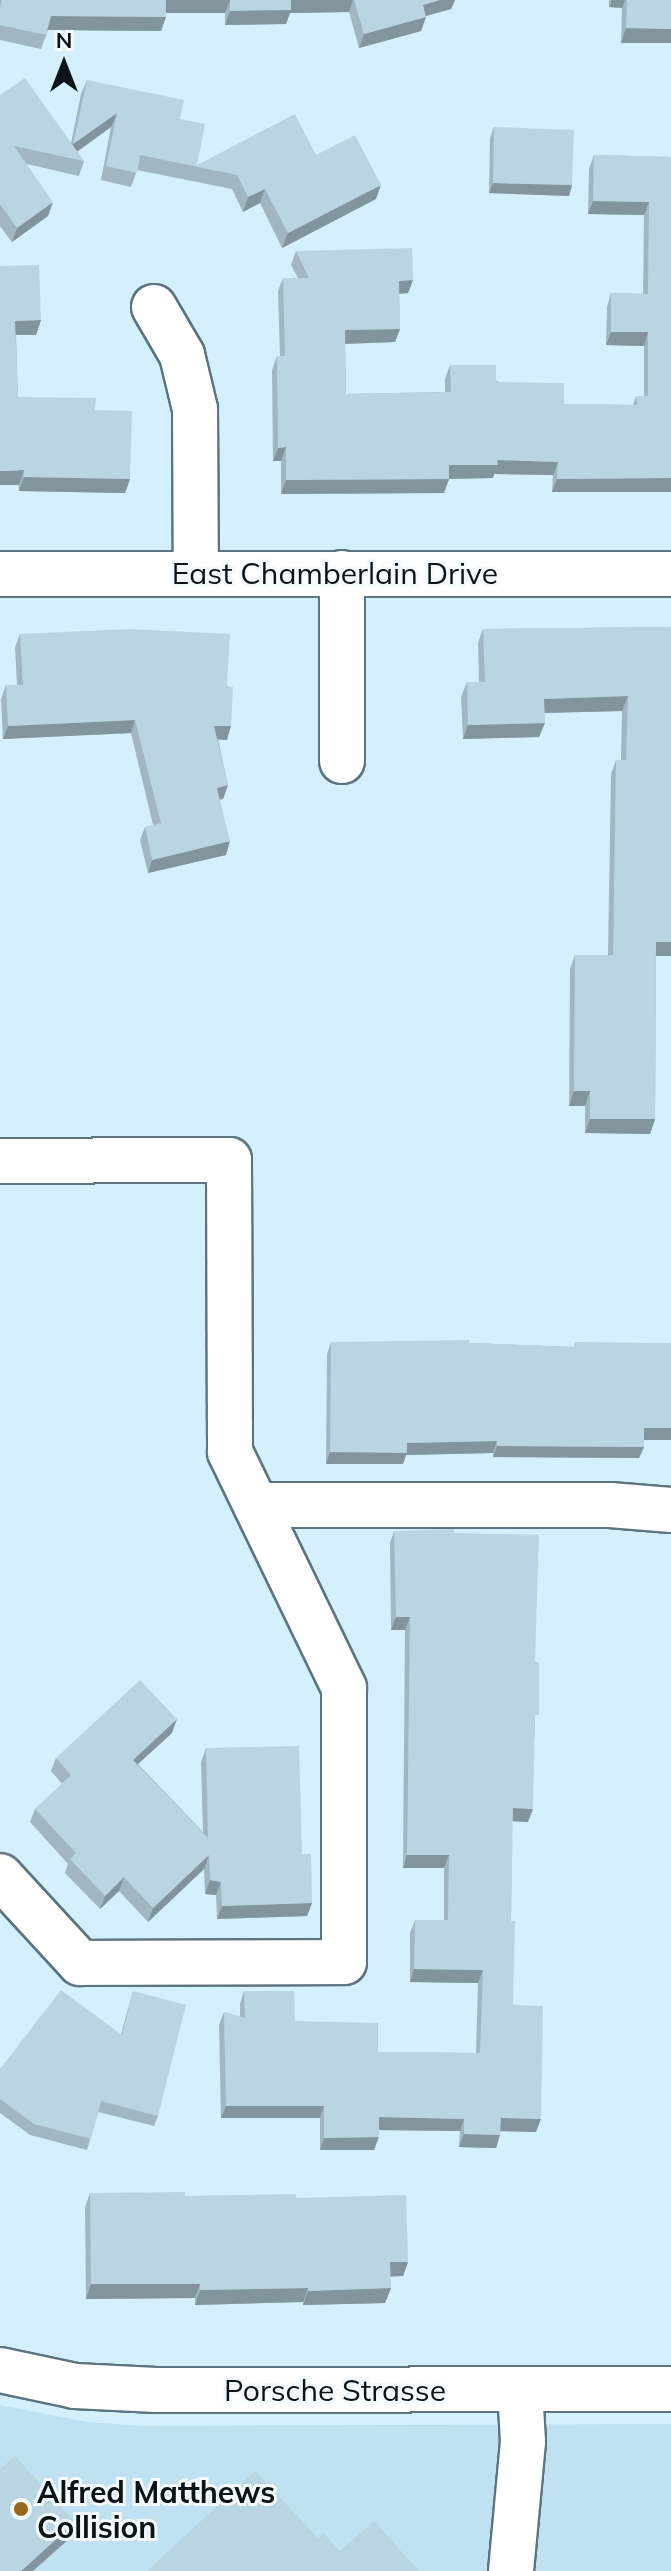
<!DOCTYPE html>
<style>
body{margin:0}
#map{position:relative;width:671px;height:2571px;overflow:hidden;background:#d4f0fd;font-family:Mulish,sans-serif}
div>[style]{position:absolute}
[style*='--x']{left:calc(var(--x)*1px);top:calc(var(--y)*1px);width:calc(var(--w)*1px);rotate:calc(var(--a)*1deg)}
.built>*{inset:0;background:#bfe1f2}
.roads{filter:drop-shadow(2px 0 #5c7480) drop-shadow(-2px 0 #5c7480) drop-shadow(0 2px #5c7480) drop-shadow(0 -2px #5c7480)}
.minor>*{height:44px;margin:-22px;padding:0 22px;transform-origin:22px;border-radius:22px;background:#fff}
.wall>*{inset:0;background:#a0b7c2}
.shaded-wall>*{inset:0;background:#82959e}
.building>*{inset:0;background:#bad5e2}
.dots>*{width:22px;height:22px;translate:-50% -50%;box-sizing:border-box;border:4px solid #f4f9fc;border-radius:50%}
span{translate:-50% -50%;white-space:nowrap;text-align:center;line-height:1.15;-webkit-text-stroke:6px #f4f9fc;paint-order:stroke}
.street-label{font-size:30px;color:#0a1418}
.poi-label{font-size:30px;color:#0a1418;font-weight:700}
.left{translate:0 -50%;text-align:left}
.north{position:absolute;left:24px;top:24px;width:80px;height:80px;-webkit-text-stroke:6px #f4f9fc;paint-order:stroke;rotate:0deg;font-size:22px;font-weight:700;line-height:32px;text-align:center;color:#0a1418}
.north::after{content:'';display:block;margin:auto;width:28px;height:36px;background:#0a1418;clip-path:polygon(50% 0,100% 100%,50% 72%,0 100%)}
</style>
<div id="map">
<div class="built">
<div style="clip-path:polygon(0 2405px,87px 2422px,144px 2426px,671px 2424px,671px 2571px,0 2571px)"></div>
</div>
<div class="roads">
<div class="minor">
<div style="--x:154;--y:307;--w:56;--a:59.7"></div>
<div style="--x:182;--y:355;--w:56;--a:76.5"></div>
<div style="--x:195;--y:409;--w:164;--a:89.7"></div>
<div style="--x:0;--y:574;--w:671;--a:0"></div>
<div style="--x:342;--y:761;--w:188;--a:-90"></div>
<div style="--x:0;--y:1161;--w:229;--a:-0.3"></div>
<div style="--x:229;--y:1160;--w:292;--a:89.8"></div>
<div style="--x:230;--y:1452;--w:262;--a:64.2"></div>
<div style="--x:344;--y:1688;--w:274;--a:90"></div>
<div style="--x:344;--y:1962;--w:264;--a:179.8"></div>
<div style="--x:80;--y:1963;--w:118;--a:-132.6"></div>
<div style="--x:256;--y:1505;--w:354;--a:0"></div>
<div style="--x:610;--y:1505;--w:61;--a:4.7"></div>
<div style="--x:0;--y:2370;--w:77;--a:12"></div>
<div style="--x:75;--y:2386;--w:81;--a:2.8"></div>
<div style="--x:156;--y:2390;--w:515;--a:-0.11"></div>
<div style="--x:511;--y:2571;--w:130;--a:-84.7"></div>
<div style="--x:523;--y:2442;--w:53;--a:-93.2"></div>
</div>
</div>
<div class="wall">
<div style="clip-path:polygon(0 0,455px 0,451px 9px,426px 16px,421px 31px,359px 48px,349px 12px,290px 13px,286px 24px,225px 25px,225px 13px,166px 13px,161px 31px,48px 30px,41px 49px,0 40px)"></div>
<div style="clip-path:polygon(609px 0,671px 0,671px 43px,621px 43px,622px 8px,609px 7px)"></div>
<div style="clip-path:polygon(87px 80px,180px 119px,197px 165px,316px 155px,376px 199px,282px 248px,260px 203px,243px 212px,232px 189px,137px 170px,131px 187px,101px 180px,111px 127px,77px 152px,84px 161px,79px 176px,27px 164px,48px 216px,12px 242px,0 226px,0 95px,71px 143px,81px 94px)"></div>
<div style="clip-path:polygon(494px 127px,572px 185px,569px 196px,489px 193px,490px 138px)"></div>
<div style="clip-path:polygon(594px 155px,671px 157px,671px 492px,552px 492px,553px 475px,494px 474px,493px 478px,449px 479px,444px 493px,281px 494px,281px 461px,273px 461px,272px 370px,277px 356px,280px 356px,278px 291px,283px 278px,298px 278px,291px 265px,296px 251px,413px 280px,408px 293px,399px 294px,400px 329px,395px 342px,345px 344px,346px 394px,445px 392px,445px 379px,450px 365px,564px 404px,633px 405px,636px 396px,644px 396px,644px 346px,606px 345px,607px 307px,611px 293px,643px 294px,644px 215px,588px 214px,589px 169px)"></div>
<div style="clip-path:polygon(0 266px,41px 320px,36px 335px,16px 335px,18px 397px,95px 410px,130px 479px,125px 493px,19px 491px)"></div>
<div style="clip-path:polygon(671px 627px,671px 956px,656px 956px,655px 1119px,650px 1134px,585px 1133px,585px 1106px,569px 1106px,570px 969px,575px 955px,608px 955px,611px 774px,616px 760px,621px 760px,622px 711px,544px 713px,539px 737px,463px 739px,461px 697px,467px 682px,479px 682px,478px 643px,483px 629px)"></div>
<div style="clip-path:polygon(20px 634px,227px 686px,227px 740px,218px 739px,228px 785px,223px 799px,220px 799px,226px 855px,148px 873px,140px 840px,145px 827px,153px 825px,131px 733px,3px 739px,1px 699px,6px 685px,17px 685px,15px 647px)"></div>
<div style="clip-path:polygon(331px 1342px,469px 1343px,574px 1347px,575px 1342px,644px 1440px,644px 1447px,639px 1458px,493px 1457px,493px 1453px,406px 1455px,403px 1464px,326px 1464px,327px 1354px)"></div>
<div style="clip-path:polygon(394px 1531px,454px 1533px,535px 1662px,535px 1728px,528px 1822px,512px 1821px,511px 1921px,513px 2005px,536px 2132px,500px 2131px,496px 2148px,459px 2147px,460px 2131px,379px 2130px,374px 2150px,320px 2150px,320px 2118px,221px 2118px,219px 2025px,224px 2012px,240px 2017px,240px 2004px,244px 1991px,295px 2021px,378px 2052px,476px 2053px,478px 1983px,410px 1982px,410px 1933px,415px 1920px,444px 1920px,444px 1868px,403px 1868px,405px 1630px,391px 1630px,390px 1543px)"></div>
<div style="clip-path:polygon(172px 1733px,138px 1764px,203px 1832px,201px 1762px,206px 1748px,302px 1854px,312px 1903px,307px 1916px,217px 1919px,216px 1895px,205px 1894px,204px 1869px,148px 1922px,119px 1891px,100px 1909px,65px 1873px,68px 1864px,30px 1822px,35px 1809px,62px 1784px,51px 1771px,56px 1758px)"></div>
<div style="clip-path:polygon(133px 1991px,158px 2116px,154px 2126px,98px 2112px,87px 2150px,30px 2135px,0 2113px,0 2069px,121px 2034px)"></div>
<div style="clip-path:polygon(90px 2193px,185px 2196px,296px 2198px,408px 2262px,403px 2276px,390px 2276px,391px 2288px,385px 2303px,303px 2305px,303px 2302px,195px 2305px,195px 2298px,86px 2299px,85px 2207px)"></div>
</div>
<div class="shaded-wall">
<div style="clip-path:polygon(166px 0,230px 0,225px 13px,161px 13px)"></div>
<div style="clip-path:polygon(291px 0,353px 0,349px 12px,290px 13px,286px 24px,225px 25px,230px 11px)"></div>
<div style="clip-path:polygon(440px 0,455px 0,451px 9px,418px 18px,423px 5px)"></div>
<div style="clip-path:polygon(612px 0,625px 0,622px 8px,609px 7px)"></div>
<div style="clip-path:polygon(51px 16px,166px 17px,161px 31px,46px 30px)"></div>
<div style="clip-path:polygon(426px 17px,421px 31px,359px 48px,364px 34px)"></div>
<div style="clip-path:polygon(626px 28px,671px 29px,671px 43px,621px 43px)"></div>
<div style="clip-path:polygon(117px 113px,111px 127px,68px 158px,73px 144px)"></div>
<div style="clip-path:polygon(493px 183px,572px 185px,569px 196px,489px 193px)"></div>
<div style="clip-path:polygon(381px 185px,376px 199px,282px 248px,288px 233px)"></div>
<div style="clip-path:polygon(265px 189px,260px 203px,243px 212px,248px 197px)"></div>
<div style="clip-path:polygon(593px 201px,649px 202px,644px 215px,588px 214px)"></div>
<div style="clip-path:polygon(53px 202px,48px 216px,12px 242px,17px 228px)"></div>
<div style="clip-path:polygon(413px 280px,408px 293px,394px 294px,399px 281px)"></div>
<div style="clip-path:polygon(41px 320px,36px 335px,10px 335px,15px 321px)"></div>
<div style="clip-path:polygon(400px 329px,395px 342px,340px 344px,345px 330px)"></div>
<div style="clip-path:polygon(611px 332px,648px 332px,644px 346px,606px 345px)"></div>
<div style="clip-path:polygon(286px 447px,281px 461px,273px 461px,278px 448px)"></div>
<div style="clip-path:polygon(497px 460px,558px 462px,553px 475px,494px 474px,493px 478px,444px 479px,449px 465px)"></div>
<div style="clip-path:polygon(24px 470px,19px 485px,0 485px,0 471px)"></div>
<div style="clip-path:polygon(24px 477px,130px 479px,125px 493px,19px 491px)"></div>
<div style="clip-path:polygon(671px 478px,671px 492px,552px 492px,557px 479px)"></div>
<div style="clip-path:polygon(449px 479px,444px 493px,281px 494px,286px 480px)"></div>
<div style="clip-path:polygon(628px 696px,622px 711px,539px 713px,544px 699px)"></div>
<div style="clip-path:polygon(135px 720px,131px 733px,3px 739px,8px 726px)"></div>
<div style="clip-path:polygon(545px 723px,539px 737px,463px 739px,468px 725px)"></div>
<div style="clip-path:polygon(214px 726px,231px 726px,227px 740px,210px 739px)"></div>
<div style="clip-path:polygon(228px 785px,223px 799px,213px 801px,217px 788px)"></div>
<div style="clip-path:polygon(230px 841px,226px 855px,148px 873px,152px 860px)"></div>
<div style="clip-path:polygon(656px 942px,671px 942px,671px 956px,651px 956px)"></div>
<div style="clip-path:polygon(574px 1091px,590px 1091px,585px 1106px,569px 1106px)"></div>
<div style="clip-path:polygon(590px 1119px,655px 1119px,650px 1134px,585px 1133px)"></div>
<div style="clip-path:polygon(644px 1428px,671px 1428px,671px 1440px,640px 1440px)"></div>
<div style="clip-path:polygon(497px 1441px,493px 1453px,406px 1455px,403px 1464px,326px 1464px,330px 1452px,407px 1443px)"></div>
<div style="clip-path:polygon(497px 1446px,644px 1447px,639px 1458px,493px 1457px)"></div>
<div style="clip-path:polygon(396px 1617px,410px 1617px,405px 1630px,391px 1630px)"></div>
<div style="clip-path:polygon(177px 1719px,172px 1733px,128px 1773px,133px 1760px)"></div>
<div style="clip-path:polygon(513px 1808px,533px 1809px,528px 1822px,508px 1821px)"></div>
<div style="clip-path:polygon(209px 1855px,204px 1869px,148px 1922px,153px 1908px)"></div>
<div style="clip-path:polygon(407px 1855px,449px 1855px,444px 1868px,403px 1868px)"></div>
<div style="clip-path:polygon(124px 1877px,119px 1891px,100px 1909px,105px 1896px)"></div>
<div style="clip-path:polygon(210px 1880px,221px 1882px,216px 1895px,205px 1894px)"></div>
<div style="clip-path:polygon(312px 1903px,307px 1916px,217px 1919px,222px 1906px)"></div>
<div style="clip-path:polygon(414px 1969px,483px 1970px,478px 1983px,410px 1982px)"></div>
<div style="clip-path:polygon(226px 2106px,324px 2106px,320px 2118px,221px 2118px)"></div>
<div style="clip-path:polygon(379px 2117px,464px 2119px,460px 2131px,374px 2130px)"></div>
<div style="clip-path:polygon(501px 2118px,541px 2119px,536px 2132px,496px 2131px)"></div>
<div style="clip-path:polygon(464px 2134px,500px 2135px,496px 2148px,459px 2147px)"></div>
<div style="clip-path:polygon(379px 2137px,374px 2150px,320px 2150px,324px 2138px)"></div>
<div style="clip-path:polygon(390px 2262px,408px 2262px,403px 2276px,384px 2277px)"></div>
<div style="clip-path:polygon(91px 2284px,200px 2284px,195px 2298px,86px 2299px)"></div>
<div style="clip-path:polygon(308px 2288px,303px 2302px,195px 2305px,200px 2290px)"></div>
<div style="clip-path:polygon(391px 2288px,385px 2303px,303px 2305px,308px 2291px)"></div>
<div style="clip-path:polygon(75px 2522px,69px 2539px,33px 2571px,21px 2571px)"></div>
</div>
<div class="building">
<div style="clip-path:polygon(2px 0,166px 0,166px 17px,51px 16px,46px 35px,0 25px,0 8px)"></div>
<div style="clip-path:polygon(230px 0,291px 0,291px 10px,230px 11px)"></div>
<div style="clip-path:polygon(354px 0,440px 0,423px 5px,426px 17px,364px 34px)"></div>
<div style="clip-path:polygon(627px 0,671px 0,671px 29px,626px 28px)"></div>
<div style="clip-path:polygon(25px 78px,84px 161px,14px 146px,53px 202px,17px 228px,0 204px,0 95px)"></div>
<div style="clip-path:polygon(87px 80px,184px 100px,180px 119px,205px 124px,197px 165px,295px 114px,316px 155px,355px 135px,381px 185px,288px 233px,265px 189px,248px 197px,237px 175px,140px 155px,137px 173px,106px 166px,117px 113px,73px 144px)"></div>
<div style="clip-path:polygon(494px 127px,574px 130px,572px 185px,493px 183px)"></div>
<div style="clip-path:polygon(594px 155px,671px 157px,671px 478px,557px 479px,558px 462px,497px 460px,498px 465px,449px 465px,449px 479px,286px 480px,286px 447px,278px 448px,277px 356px,285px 356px,283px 278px,309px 278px,296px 251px,412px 248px,413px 280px,399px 281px,400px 329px,345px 330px,346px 394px,451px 392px,450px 365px,496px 365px,496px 382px,564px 383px,564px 404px,637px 405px,636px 396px,648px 396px,648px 332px,611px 332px,611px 293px,648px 294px,649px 202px,593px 201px)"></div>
<div style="clip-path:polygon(39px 265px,41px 320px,15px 321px,18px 397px,96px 398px,95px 410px,132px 411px,130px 479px,24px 477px,24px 470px,0 471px,0 266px)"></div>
<div style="clip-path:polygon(671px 627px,671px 942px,656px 942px,655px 1119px,590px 1119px,590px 1091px,574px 1091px,575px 955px,613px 955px,616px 760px,626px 760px,628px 696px,544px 699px,545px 723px,468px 725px,467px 682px,485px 682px,483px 629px)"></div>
<div style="clip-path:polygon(129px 629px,230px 634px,227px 686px,233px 687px,231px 726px,214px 726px,228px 785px,217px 788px,230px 841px,152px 860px,145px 827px,161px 823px,135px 720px,8px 726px,6px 685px,23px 685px,20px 634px)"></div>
<div style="clip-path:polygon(469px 1340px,469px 1343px,575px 1347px,575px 1342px,671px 1343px,671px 1428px,644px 1428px,644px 1447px,497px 1446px,497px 1441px,407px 1443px,407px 1453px,330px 1452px,331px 1342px)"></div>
<div style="clip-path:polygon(454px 1529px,454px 1533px,539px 1535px,535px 1662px,539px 1662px,539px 1715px,535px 1715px,533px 1809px,513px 1808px,511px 1921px,515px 1921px,513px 2005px,543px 2006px,541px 2119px,501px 2118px,500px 2135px,464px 2134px,464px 2119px,379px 2117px,379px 2137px,324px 2138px,324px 2106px,226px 2106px,224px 2012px,245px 2018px,244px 1991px,294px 1991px,295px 2021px,378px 2023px,378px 2052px,480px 2053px,483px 1970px,414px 1969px,415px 1920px,448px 1920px,449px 1855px,407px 1855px,410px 1617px,396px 1617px,394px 1531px)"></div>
<div style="clip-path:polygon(140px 1680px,177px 1719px,133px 1760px,208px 1838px,206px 1748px,299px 1746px,302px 1854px,311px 1854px,312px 1903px,222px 1906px,221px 1882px,210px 1880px,209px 1855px,153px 1908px,124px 1877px,105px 1896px,70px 1859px,76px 1853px,35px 1809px,71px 1775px,56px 1758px)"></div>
<div style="clip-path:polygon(61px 1990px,122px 2035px,133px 1991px,186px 2005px,158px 2116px,101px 2101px,91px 2139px,34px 2124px,0 2099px,0 2069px)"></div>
<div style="clip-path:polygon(185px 2192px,185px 2196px,296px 2194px,296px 2198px,406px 2195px,408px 2262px,390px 2262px,391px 2288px,308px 2291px,308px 2288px,200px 2290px,200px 2284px,91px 2284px,90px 2193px)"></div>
<div style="clip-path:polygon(15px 2456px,75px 2522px,21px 2571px,0 2571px,0 2469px)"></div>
<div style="clip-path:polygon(255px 2471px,318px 2538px,323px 2533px,340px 2551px,374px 2521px,419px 2571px,147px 2571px)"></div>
</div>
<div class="dots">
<div style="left:21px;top:2509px;background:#986519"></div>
</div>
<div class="street-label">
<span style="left:335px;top:573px">East Chamberlain Drive</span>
<span style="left:335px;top:2390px">Porsche Strasse</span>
</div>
<div class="poi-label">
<span class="left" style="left:37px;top:2509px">Alfred Matthews<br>Collision</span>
</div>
<div class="north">N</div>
</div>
